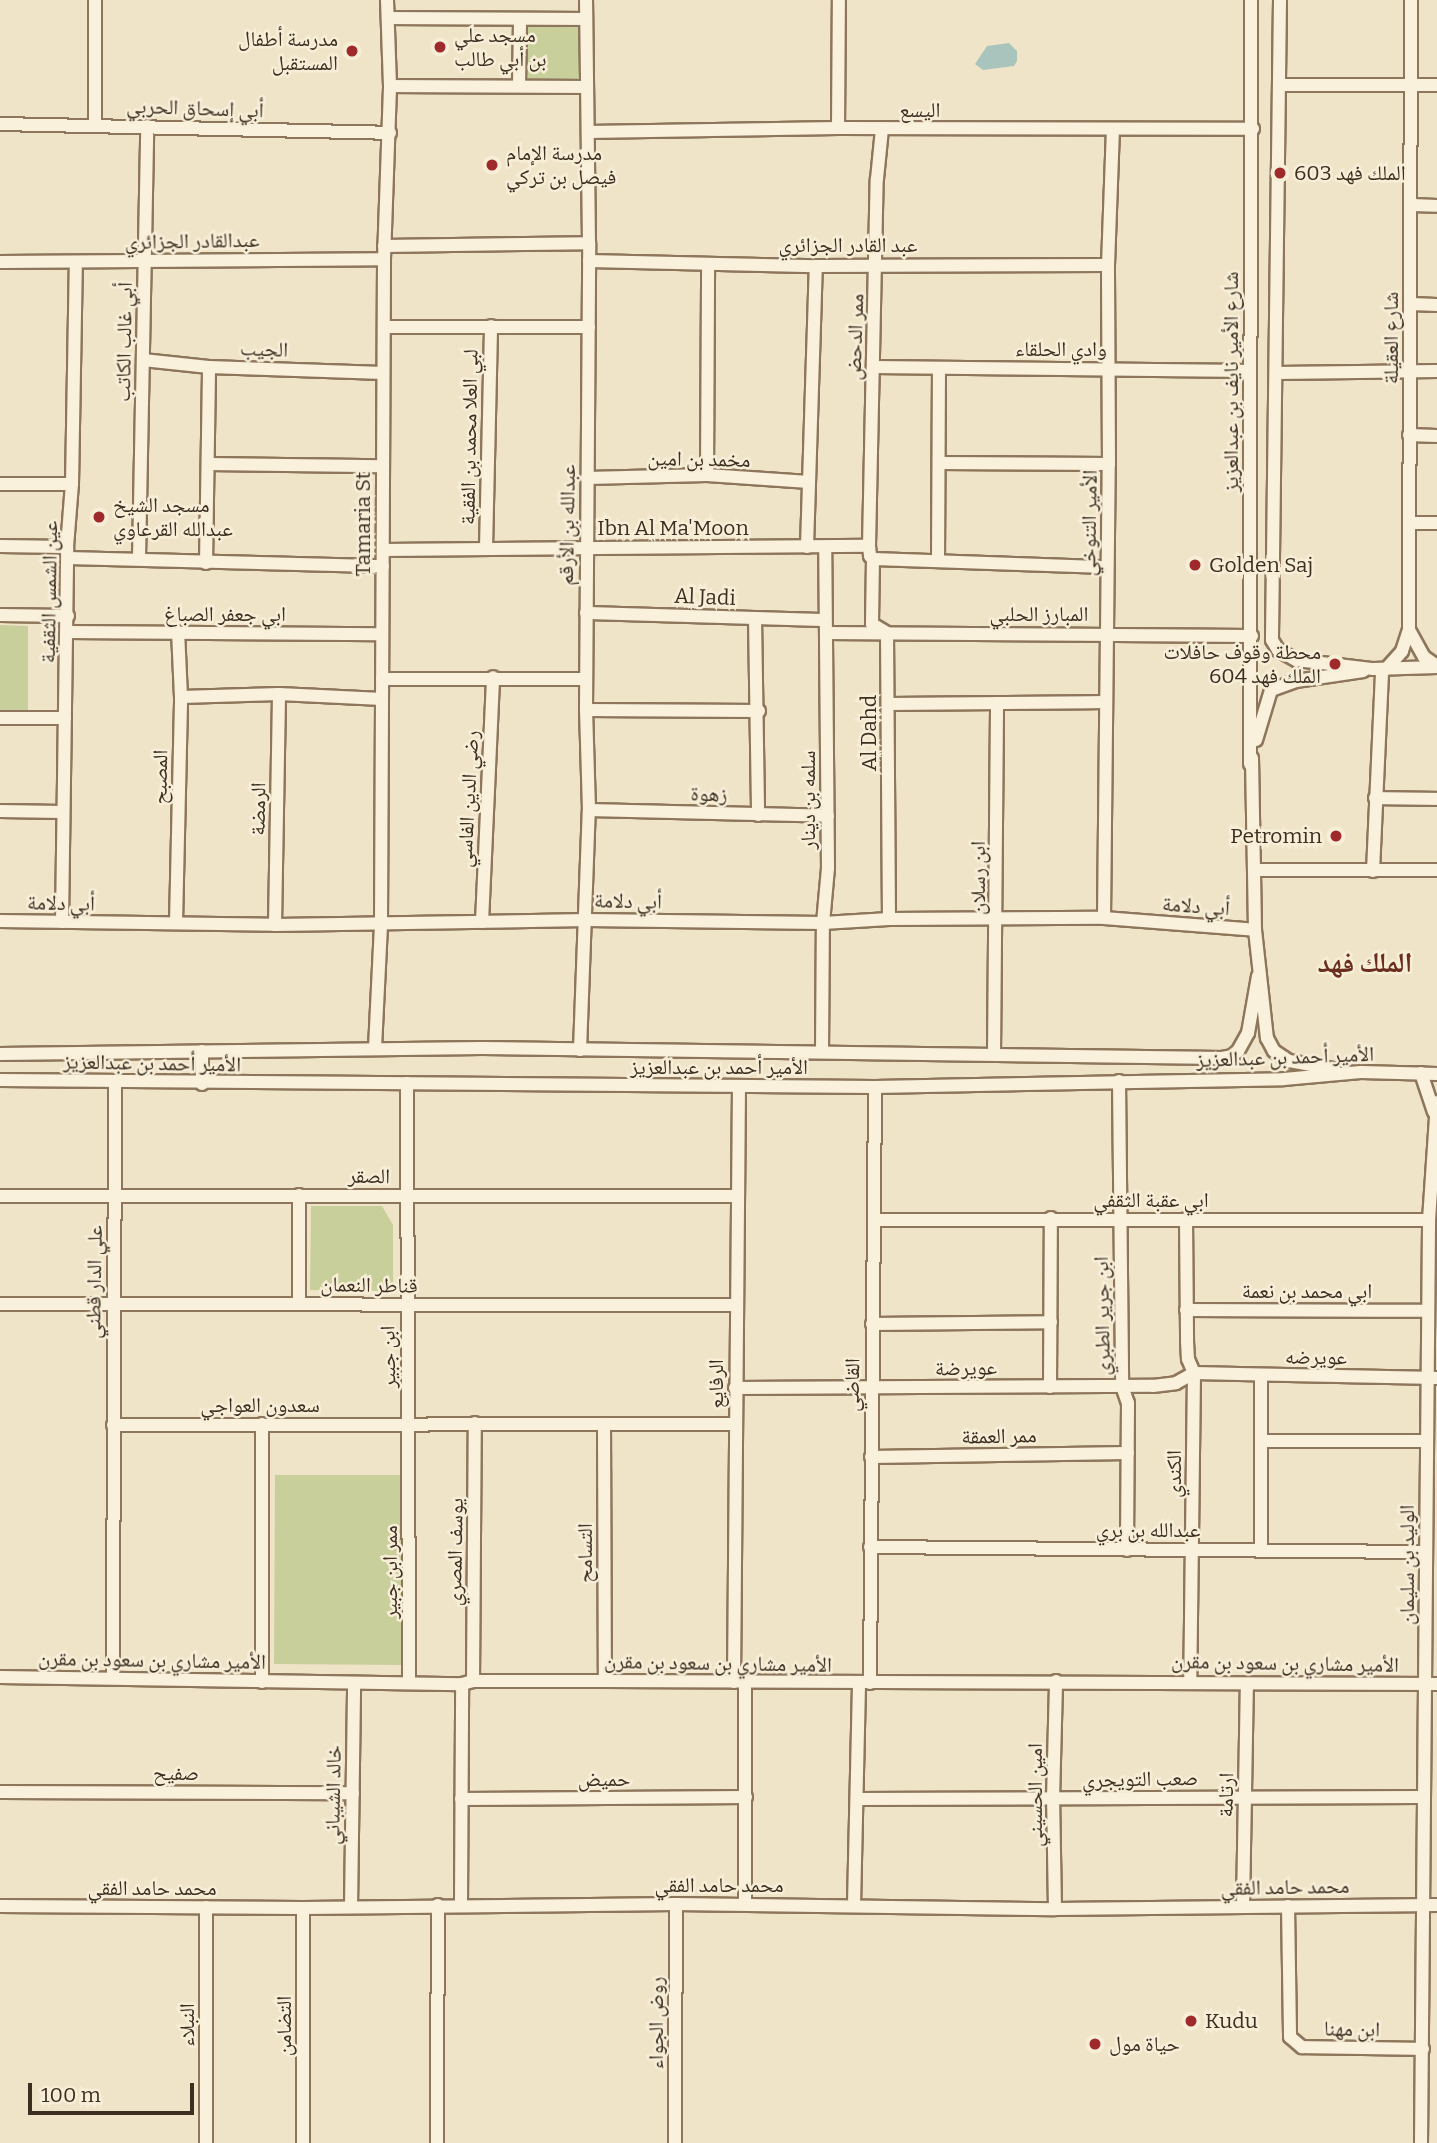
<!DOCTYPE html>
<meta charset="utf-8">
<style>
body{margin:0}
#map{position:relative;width:1437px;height:2143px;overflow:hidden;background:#f0e4c8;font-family:Bitter,"Noto Naskh Arabic",serif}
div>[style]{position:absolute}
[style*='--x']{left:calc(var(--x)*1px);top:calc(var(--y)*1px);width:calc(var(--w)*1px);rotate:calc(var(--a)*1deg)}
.green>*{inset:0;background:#c9cf9b}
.water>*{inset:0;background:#a9c4bc}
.roads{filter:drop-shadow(2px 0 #8d765c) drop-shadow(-2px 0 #8d765c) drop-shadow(0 2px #8d765c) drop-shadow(0 -2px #8d765c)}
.minor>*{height:12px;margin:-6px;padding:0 6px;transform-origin:6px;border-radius:6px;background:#faf1dc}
.dots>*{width:19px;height:19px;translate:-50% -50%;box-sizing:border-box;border:4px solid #f7eed8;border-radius:50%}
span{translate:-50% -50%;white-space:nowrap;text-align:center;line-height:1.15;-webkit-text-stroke:5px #f7eed8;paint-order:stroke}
.poi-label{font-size:21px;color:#3d2e20}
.left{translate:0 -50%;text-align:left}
.right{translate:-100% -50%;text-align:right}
.street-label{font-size:21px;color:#3d2e20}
.district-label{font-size:28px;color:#6b2e1e;font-weight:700}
.scale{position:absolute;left:28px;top:2083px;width:166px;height:32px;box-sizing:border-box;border:4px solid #3d2e20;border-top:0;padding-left:9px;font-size:21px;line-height:24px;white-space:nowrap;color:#3d2e20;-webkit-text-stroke:5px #f7eed8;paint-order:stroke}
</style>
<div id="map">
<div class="green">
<div style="clip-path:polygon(528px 22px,581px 23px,580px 77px,573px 82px,527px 82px)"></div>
<div style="clip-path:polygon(0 625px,28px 626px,28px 713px,0 713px)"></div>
<div style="clip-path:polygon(311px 1206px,382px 1206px,393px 1225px,393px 1291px,310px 1290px)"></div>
<div style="clip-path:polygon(275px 1475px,404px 1475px,403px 1665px,274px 1664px)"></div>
</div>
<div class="water">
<div style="clip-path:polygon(1009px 43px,1017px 51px,1017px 61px,1014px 66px,983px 70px,975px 64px,987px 46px)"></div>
</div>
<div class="roads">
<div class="minor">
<div style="--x:1280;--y:0;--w:640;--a:90.72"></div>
<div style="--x:1272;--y:640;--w:12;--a:59"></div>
<div style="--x:1278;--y:650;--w:21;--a:29"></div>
<div style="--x:1296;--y:660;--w:78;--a:6.7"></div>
<div style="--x:1373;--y:669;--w:64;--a:-1.8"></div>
<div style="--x:388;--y:18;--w:198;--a:0.3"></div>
<div style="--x:1281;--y:85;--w:156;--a:0"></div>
<div style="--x:390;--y:86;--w:196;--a:0.3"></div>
<div style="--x:519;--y:86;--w:67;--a:-89.1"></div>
<div style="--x:0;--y:124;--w:390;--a:1.3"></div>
<div style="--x:95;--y:125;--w:125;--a:-90"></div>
<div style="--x:838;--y:128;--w:128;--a:-89.6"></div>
<div style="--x:588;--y:132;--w:250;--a:-0.9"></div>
<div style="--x:838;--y:128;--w:415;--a:0.1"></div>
<div style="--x:1412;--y:205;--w:25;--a:2"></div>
<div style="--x:384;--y:246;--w:205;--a:-0.8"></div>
<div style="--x:589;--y:261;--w:227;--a:1.3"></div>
<div style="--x:816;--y:266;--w:292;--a:-0.2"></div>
<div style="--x:0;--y:262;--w:384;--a:-0.4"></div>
<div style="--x:1411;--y:304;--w:26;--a:2"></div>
<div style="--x:384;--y:327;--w:205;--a:0"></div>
<div style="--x:143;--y:360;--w:66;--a:6.1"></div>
<div style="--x:209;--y:367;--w:174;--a:2"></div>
<div style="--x:873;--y:367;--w:376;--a:0.6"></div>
<div style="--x:1277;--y:373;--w:160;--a:-0.7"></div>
<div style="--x:1409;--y:435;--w:28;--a:2"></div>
<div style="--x:940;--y:463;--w:169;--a:0.3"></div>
<div style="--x:208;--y:464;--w:175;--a:0.7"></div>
<div style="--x:707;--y:475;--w:210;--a:-89.7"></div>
<div style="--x:587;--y:478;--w:120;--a:-1.4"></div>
<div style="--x:707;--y:475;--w:102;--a:3.9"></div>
<div style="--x:0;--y:484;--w:72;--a:0"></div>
<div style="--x:1410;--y:523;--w:27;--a:0"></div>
<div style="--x:0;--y:546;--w:67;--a:0.9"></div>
<div style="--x:869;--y:546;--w:367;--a:-88.8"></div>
<div style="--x:877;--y:179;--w:50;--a:-84.3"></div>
<div style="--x:807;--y:547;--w:281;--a:-88.2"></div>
<div style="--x:486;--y:549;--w:223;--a:-88.7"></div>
<div style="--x:383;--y:550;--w:486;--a:-0.5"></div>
<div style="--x:869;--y:546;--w:10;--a:84"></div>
<div style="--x:870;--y:556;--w:4;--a:45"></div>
<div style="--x:873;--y:559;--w:65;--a:90.9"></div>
<div style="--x:872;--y:624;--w:17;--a:31"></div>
<div style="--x:887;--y:633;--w:286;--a:89.6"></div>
<div style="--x:68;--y:558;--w:315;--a:1.5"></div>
<div style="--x:139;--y:558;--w:432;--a:-88.9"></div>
<div style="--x:873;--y:559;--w:234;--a:2"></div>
<div style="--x:938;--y:560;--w:192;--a:-89.7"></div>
<div style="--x:206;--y:563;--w:196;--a:-89.1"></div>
<div style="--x:586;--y:613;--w:238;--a:1.7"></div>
<div style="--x:0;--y:615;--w:68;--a:0.8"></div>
<div style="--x:755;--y:618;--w:197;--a:89.1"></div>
<div style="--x:1409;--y:630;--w:31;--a:61"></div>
<div style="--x:1424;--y:657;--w:16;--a:35"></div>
<div style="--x:68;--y:632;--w:314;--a:0.4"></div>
<div style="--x:826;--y:633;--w:426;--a:0.4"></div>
<div style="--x:1386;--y:669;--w:24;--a:-48"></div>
<div style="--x:1402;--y:651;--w:22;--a:-72"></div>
<div style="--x:1409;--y:630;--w:630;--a:-89.82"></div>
<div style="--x:382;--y:679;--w:204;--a:0"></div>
<div style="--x:181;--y:697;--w:98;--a:-1.8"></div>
<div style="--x:279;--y:694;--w:103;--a:2.8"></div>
<div style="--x:889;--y:704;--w:216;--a:-0.5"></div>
<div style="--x:586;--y:710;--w:173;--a:0.3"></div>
<div style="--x:0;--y:718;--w:65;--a:0"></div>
<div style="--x:1256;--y:740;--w:52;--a:-73.3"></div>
<div style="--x:1271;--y:690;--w:27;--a:-20"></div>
<div style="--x:1296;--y:681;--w:68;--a:-8.5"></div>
<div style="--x:1252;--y:758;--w:172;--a:89"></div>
<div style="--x:1255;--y:930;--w:109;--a:83.7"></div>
<div style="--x:1267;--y:1038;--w:15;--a:62"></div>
<div style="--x:1274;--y:1051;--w:18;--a:34"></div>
<div style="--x:1289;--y:1061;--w:46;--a:10.1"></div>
<div style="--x:1250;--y:764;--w:764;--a:-89.93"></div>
<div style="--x:1375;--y:798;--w:62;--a:0.9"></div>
<div style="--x:589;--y:810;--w:239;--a:1.4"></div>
<div style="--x:0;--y:811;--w:62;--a:0.9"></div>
<div style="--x:1255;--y:870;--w:182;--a:0"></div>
<div style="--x:1373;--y:871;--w:202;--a:-87.4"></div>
<div style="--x:1104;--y:918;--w:454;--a:-89.4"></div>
<div style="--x:1109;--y:464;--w:199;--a:-90.3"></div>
<div style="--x:1108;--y:265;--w:136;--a:-87.9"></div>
<div style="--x:0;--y:921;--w:275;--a:0.8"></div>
<div style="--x:275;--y:925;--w:312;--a:-0.9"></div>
<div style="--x:587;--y:920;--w:236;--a:0.7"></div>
<div style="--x:823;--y:923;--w:66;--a:-3.5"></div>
<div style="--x:889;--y:919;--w:215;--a:-0.3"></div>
<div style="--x:1104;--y:918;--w:151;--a:4.5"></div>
<div style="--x:62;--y:922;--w:375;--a:-89.2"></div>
<div style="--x:67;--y:547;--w:63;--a:-85.5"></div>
<div style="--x:72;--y:484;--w:222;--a:-89"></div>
<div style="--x:482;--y:922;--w:245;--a:-87.4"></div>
<div style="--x:176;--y:923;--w:226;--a:-88.7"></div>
<div style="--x:181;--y:697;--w:65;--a:-92.6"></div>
<div style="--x:275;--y:925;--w:231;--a:-89"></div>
<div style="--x:375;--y:1048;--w:124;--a:-87.2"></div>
<div style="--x:381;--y:924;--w:665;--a:-89.74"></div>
<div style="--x:384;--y:259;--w:173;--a:-88"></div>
<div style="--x:390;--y:86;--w:86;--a:-92"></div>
<div style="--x:580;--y:1050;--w:240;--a:-87.9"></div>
<div style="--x:589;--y:810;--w:100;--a:-91.7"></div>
<div style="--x:586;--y:710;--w:467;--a:-89.6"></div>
<div style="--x:589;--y:243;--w:243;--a:-90.7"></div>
<div style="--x:822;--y:1052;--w:129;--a:-89.6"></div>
<div style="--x:823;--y:923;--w:55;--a:-84.8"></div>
<div style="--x:828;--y:868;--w:320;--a:-90.5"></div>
<div style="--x:0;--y:1054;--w:482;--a:-0.7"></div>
<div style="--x:482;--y:1048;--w:740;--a:0.77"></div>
<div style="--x:1222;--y:1058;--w:10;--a:-11"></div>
<div style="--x:1232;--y:1056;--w:8;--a:-40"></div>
<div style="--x:1238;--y:1051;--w:21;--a:-61"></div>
<div style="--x:1248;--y:1033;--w:58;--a:-80"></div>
<div style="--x:994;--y:1054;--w:351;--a:-89.5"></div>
<div style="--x:1421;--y:1073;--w:41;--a:71.6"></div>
<div style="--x:0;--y:1080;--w:875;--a:0.46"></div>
<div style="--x:875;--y:1087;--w:409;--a:-1.1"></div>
<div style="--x:1284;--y:1079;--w:77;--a:-5.2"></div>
<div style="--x:1361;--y:1072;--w:76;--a:1.5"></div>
<div style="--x:1119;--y:1081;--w:305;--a:89.4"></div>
<div style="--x:1122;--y:1386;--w:18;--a:71"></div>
<div style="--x:1128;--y:1403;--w:147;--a:90.4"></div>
<div style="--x:407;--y:1083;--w:599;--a:89.81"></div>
<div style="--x:202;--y:1084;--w:33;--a:-90"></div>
<div style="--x:0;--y:1196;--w:738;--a:0"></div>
<div style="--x:1186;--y:1219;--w:122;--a:89.5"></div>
<div style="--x:1187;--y:1341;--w:18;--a:87"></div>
<div style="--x:1188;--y:1359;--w:15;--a:67"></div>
<div style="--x:1194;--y:1373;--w:308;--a:90.7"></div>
<div style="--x:874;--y:1220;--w:555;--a:0"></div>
<div style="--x:299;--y:1303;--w:108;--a:-90"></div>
<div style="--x:0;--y:1304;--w:737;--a:0.08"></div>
<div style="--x:1186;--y:1310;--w:242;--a:0.2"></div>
<div style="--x:872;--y:1324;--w:179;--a:-0.6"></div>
<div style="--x:1050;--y:1387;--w:169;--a:-89.7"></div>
<div style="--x:735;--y:1388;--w:418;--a:-0.3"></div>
<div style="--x:1153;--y:1386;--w:23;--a:-7"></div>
<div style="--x:1176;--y:1383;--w:21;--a:-29"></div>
<div style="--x:1194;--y:1373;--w:243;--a:1.2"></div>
<div style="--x:113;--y:1425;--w:622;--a:-0.09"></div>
<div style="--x:604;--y:1425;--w:256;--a:89.8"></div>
<div style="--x:1262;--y:1441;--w:165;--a:0"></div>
<div style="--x:871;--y:1457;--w:257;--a:-0.9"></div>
<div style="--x:870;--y:1547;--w:556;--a:0.52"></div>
<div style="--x:1261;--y:1550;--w:175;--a:-90"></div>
<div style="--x:0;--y:1677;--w:462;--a:0.9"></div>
<div style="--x:462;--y:1684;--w:11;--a:-15"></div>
<div style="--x:473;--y:1681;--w:132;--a:0"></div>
<div style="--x:605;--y:1681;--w:832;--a:0.21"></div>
<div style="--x:113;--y:1677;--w:594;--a:-89.81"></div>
<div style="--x:473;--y:1681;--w:258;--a:-89.6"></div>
<div style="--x:262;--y:1682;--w:258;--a:-90"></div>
<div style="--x:734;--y:1682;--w:595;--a:-89.52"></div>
<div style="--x:745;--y:1683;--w:221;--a:90"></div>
<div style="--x:870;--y:1683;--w:596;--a:-89.52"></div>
<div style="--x:0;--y:1792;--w:353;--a:0.2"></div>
<div style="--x:461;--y:1799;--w:285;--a:-0.4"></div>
<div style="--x:858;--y:1799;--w:564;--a:-0.2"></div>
<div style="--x:461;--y:1905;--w:221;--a:-89.7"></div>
<div style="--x:854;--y:1905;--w:221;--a:-88.7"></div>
<div style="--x:0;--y:1906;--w:303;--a:0.4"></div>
<div style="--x:303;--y:1908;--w:373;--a:-0.6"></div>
<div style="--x:676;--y:1904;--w:379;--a:0.8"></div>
<div style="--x:1055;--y:1909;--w:382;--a:-0.6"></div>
<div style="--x:1288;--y:1906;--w:131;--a:89.1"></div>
<div style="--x:1290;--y:2037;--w:16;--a:40"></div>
<div style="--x:1302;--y:2047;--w:121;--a:0.9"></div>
<div style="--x:206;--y:1907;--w:236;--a:90"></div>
<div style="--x:351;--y:1907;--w:224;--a:-89.2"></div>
<div style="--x:1243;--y:1907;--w:223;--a:-89"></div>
<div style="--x:303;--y:1908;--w:235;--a:90"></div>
<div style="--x:1055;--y:1909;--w:110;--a:-91"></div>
<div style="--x:1053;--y:1799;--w:118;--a:-88.5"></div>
<div style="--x:437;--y:2143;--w:238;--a:-89.8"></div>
<div style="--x:675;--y:2143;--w:239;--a:-89.8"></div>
<div style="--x:1421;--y:2143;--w:923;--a:-89.5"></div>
<div style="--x:1429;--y:1220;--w:118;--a:-86.1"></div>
</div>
</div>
<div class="dots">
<div style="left:440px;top:47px;background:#9e2a2b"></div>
<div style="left:352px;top:51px;background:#9e2a2b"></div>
<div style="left:492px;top:165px;background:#9e2a2b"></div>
<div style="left:1280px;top:173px;background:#9e2a2b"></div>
<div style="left:99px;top:517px;background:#9e2a2b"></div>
<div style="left:1195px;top:565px;background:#9e2a2b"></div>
<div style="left:1335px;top:664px;background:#9e2a2b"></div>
<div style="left:1336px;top:836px;background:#9e2a2b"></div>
<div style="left:1191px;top:2021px;background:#9e2a2b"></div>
<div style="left:1095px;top:2044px;background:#9e2a2b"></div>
</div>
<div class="poi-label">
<span class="left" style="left:454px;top:47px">مسجد علي<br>بن أبي طالب</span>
<span class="right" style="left:338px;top:51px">مدرسة أطفال<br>المستقبل</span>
<span class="left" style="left:506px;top:165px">مدرسة الإمام<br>فيصل بن تركي</span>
<span class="left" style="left:1294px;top:173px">الملك فهد 603</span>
<span class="left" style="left:113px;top:517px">مسجد الشيخ<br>عبدالله القرعاوي</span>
<span class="left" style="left:1209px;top:565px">Golden Saj</span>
<span class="right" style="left:1321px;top:664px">محطة وقوف حافلات<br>الملك فهد 604</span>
<span class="right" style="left:1322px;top:836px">Petromin</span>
<span class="left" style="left:1205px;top:2021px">Kudu</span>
<span class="left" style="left:1109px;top:2044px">حياة مول</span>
</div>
<div class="street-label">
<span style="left:195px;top:108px;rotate:2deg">أبي إسحاق الحربي</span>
<span style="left:920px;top:110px">اليسع</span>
<span style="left:192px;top:241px;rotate:-1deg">عبدالقادر الجزائري</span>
<span style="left:848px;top:245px">عبد القادر الجزائري</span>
<span style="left:855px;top:337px;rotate:-88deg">ممر الدحض</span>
<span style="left:1391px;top:338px;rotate:-90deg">شارع العقيلة</span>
<span style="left:124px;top:342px;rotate:-89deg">أبي غالب الكاتب</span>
<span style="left:264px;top:349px;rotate:2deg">الجيب</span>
<span style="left:1061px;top:349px">وادي الحلقاء</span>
<span style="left:1231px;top:382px;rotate:-90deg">شارع الأمير نايف بن عبدالعزيز</span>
<span style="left:469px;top:437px;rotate:-89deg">لبي العلا محمد بن الفقية</span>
<span style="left:699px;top:459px;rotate:1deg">مخمد بن امين</span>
<span style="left:1089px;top:523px;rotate:-89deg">الأمير التنوخي</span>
<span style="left:363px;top:524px;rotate:-90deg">Tamaria St</span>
<span style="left:567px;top:525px;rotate:-89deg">عبدالله بن الأرقم</span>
<span style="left:673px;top:528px">Ibn Al Ma'Moon</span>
<span style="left:49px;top:592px;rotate:-89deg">عين الشمس الثقفية</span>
<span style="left:705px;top:597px;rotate:2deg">Al Jadi</span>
<span style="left:225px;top:614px">ابي جعفر الصباغ</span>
<span style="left:1039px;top:614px">المبارز الحلبي</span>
<span style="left:869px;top:733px;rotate:-90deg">Al Dahd</span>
<span style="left:160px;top:777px;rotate:-89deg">المصبح</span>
<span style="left:709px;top:794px;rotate:2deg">زهوة</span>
<span style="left:468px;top:799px;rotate:-87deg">رضي الدين الفاسي</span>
<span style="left:808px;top:800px;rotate:-90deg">سلمه بن دينار</span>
<span style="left:258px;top:809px;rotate:-89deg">الرمضة</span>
<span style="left:978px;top:878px;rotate:-90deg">ابن رسلان</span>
<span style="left:628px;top:901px;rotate:1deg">أبي دلامة</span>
<span style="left:61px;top:903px;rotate:1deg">أبي دلامة</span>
<span style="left:1196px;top:906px;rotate:4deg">أبي دلامة</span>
<span style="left:1285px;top:1057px;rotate:-2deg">الأمير أحمد بن عبدالعزيز</span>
<span style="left:152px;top:1063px;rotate:1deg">الأمير أحمد بن عبدالعزيز</span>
<span style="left:719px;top:1067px">الأمير أحمد بن عبدالعزيز</span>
<span style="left:369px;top:1176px;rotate:1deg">الصقر</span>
<span style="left:1151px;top:1200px">ابي عقبة الثقفي</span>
<span style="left:94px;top:1282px;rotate:-89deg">علي الدار قطني</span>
<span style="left:369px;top:1285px;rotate:1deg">قناطر النعمان</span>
<span style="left:1307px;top:1291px">ابي محمد بن نعمة</span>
<span style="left:1102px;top:1316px;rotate:-91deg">ابن جرير الطبري</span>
<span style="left:388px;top:1357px;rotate:-91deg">ابن جبير</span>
<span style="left:1316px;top:1357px;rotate:1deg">عويرضه</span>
<span style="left:966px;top:1368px;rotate:-1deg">عويرضة</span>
<span style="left:716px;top:1384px;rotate:-90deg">الرفايع</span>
<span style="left:852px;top:1385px;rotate:-89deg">القاضي</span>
<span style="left:260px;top:1405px">سعدون العواجي</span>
<span style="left:999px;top:1436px;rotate:-1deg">ممر العمقة</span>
<span style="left:1174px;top:1474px;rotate:-90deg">الكندي</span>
<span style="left:1148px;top:1530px">عبدالله بن بري</span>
<span style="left:455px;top:1552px;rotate:-89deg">يوسف المصري</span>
<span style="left:585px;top:1553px;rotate:-90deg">التسامح</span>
<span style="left:1407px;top:1565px;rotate:-90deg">الوليد بن سليمان</span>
<span style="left:390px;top:1572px;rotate:-90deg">ممر ابن جبير</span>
<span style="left:152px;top:1660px;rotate:1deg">الأمير مشاري بن سعود بن مقرن</span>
<span style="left:718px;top:1663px;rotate:1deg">الأمير مشاري بن سعود بن مقرن</span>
<span style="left:1285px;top:1663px;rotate:1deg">الأمير مشاري بن سعود بن مقرن</span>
<span style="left:176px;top:1773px">صفيح</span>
<span style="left:604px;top:1779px">حميض</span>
<span style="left:1140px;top:1779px;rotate:-1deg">صعب التويجري</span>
<span style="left:333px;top:1795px;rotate:-89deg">خالد الشيباني</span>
<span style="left:1035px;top:1795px;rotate:-90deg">امين الحسيني</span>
<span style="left:1226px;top:1795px;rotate:-89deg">ارتامة</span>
<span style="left:719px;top:1885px">محمد حامد الفقي</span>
<span style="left:1285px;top:1887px;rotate:-1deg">محمد حامد الفقي</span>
<span style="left:152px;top:1888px">محمد حامد الفقي</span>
<span style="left:656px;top:2023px;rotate:-90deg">روض الجواء</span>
<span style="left:187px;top:2025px;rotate:-90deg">النبلاء</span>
<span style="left:284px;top:2026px;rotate:-90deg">التضامن</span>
<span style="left:1352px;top:2029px;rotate:1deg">ابن مهنا</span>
</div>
<div class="district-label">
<span style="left:1365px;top:963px">الملك فهد</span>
</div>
<div class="scale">100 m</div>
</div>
